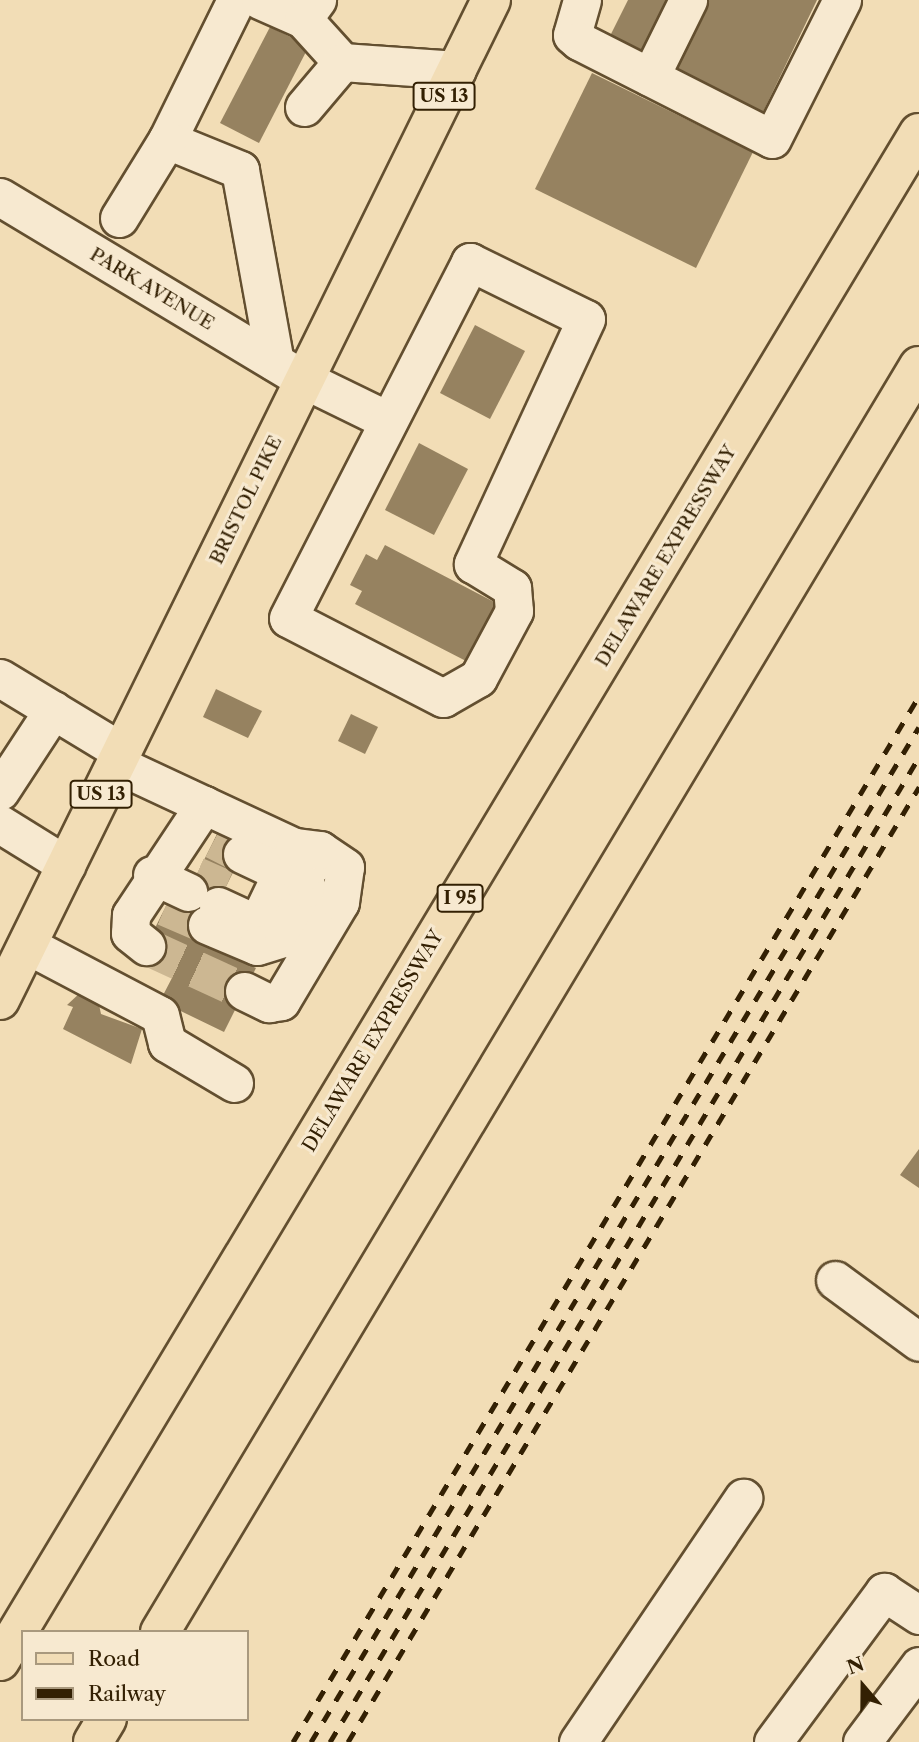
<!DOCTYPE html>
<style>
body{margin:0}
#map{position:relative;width:919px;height:1742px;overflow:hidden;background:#f2ddb6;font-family:"Libre Caslon Text",serif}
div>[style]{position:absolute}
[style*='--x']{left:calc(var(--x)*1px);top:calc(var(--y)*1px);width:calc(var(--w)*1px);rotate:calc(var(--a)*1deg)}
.building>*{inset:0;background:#968260}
.minor-tunnel>*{height:37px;margin-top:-18.5px;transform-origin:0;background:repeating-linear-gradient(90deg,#ccb792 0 37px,transparent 0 55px)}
.roads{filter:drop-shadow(2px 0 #634f30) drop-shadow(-2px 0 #634f30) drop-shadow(0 2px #634f30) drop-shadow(0 -2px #634f30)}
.minor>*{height:37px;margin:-18.5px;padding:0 18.5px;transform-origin:18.5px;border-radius:18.5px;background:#f7e9d0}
.major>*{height:38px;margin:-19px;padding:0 19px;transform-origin:19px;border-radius:19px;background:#f2ddb6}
.highway>*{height:38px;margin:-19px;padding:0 19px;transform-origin:19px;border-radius:19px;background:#f2ddb6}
.rail>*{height:5px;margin-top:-2.5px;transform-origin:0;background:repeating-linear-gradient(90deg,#332003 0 12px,transparent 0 24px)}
span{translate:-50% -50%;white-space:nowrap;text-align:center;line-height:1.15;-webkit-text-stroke:6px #f7e9d0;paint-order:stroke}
.shield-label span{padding:2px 5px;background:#f7e9d0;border:2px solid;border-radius:5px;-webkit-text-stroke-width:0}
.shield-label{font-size:18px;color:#332003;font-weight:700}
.street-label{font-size:19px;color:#332003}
.legend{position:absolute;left:21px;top:1630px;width:228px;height:91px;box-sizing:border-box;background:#f7e9d0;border:2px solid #a9997e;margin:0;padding:9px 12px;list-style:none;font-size:21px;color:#332003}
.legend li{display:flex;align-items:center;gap:14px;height:35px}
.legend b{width:35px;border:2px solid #a9997e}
.north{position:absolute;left:828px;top:1651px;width:70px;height:70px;-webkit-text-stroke:5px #f7e9d0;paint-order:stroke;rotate:340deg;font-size:19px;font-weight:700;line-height:28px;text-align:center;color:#332003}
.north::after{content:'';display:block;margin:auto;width:24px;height:32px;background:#332003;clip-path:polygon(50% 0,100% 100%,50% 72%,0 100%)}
</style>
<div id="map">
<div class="building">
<div style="clip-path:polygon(628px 0,676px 0,648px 55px,610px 36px)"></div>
<div style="clip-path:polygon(707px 0,817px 0,763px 112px,673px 69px)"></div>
<div style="clip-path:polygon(270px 27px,309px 46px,259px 143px,220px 123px)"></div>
<div style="clip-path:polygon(592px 73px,753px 152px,696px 268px,535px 189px)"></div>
<div style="clip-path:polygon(475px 325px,525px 351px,490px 419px,440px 393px)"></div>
<div style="clip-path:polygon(419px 443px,468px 469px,434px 535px,385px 510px)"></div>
<div style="clip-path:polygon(385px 545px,496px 603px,466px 661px,355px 604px,362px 591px,350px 585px,366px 554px,377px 560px)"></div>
<div style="clip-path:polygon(216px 689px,262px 711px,248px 738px,203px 717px)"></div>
<div style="clip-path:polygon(351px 714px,378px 727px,365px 754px,338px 741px)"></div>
<div style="clip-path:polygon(218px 832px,246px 846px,217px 905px,222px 952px,256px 968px,224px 1032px,160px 1001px,173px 976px,139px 960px,171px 896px,183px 902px)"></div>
<div style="clip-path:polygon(81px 992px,98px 1000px,101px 1014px,142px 1029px,131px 1064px,63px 1029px,73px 1007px,67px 1005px)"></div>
<div style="clip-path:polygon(919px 1149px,919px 1188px,900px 1175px)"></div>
</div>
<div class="minor-tunnel">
<div style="--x:214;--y:840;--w:31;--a:27"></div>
<div style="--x:196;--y:875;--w:32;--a:24"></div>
<div style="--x:165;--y:907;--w:46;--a:23.2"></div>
<div style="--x:146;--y:946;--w:108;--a:24.7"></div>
</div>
<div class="roads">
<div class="minor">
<div style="--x:236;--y:0;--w:156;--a:116.2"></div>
<div style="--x:167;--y:140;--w:79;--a:22.3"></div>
<div style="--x:240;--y:170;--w:195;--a:79.7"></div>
<div style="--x:260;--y:0;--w:47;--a:23.8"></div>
<div style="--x:303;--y:19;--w:24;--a:-54"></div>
<div style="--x:582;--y:0;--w:36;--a:106"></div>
<div style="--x:572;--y:35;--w:9;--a:41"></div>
<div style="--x:579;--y:41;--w:216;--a:26.9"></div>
<div style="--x:772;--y:139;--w:156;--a:-63.3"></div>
<div style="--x:303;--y:19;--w:58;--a:47.8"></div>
<div style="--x:342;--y:62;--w:115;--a:4"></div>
<div style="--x:650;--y:77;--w:86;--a:-63.7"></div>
<div style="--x:304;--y:107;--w:59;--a:-49.8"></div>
<div style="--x:0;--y:197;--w:356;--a:31"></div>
<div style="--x:305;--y:380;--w:91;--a:26"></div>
<div style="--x:119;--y:218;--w:92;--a:-58.4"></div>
<div style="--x:470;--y:262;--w:129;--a:26.2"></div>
<div style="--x:586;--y:319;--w:270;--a:114.8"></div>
<div style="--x:473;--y:564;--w:46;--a:31.6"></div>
<div style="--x:512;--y:588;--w:23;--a:85"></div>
<div style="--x:514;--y:611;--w:76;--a:118.2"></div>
<div style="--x:478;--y:678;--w:40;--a:150.3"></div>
<div style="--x:443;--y:698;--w:174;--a:-152.7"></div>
<div style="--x:288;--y:618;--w:400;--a:-62.9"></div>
<div style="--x:0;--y:678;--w:143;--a:31.2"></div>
<div style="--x:116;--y:764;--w:97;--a:25"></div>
<div style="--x:204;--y:805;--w:132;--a:123.6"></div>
<div style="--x:131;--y:915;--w:18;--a:93"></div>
<div style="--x:130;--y:933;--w:21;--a:39"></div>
<div style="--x:0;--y:791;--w:97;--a:-56.8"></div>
<div style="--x:204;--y:805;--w:99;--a:25"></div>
<div style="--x:294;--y:847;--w:26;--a:39"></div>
<div style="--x:0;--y:824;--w:78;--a:31.8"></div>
<div style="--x:242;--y:854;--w:44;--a:25.4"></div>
<div style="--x:152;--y:875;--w:40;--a:25"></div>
<div style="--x:218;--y:906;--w:43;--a:24.8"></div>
<div style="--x:257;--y:924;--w:85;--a:-64.3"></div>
<div style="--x:207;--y:925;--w:54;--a:22.8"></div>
<div style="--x:257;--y:946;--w:27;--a:-17"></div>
<div style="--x:283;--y:938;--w:55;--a:-64.4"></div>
<div style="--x:307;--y:888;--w:16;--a:-108"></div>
<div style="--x:302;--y:873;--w:19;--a:-148"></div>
<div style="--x:27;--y:945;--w:150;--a:27.8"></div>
<div style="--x:160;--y:1015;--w:29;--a:76"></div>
<div style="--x:167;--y:1043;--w:78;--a:30.8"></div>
<div style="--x:244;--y:991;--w:28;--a:26"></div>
<div style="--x:269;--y:1003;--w:12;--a:-9"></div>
<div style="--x:281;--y:1001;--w:115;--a:-59.2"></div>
<div style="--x:340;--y:902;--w:35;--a:-82"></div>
<div style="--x:345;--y:867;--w:30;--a:-146"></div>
<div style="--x:320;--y:850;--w:26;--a:-173"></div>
<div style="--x:835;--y:1280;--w:104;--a:36.4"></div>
<div style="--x:578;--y:1742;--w:295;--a:-55.9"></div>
<div style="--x:773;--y:1742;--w:187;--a:-53.5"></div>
<div style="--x:884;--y:1592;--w:42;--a:33.3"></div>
<div style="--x:862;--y:1742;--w:95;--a:-53.1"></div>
</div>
<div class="major">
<div style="--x:0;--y:1000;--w:1114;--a:-63.85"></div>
</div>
<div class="highway">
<div style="--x:160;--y:1632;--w:1476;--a:-59.06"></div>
<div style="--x:0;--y:1661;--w:1783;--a:-58.98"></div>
<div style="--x:93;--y:1742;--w:27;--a:-59"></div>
</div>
</div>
<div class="rail">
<div style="--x:293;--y:1742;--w:1219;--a:-59.1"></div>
<div style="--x:311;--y:1742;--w:1183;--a:-59.08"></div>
<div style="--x:330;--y:1742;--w:1148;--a:-59.12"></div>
<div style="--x:348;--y:1742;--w:1113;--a:-59.12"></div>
</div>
<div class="shield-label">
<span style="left:444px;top:96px">US 13</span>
<span style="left:101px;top:794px">US 13</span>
<span style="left:460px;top:898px">I 95</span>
</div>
<div class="street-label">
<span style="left:152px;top:289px;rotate:31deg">PARK AVENUE</span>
<span style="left:246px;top:500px;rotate:-64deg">BRISTOL PIKE</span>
<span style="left:666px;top:556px;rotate:-59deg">DELAWARE EXPRESSWAY</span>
<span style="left:373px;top:1041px;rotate:-59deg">DELAWARE EXPRESSWAY</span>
</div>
<ul class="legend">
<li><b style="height:9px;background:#f2ddb6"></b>Road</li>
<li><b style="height:9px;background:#332003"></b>Railway</li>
</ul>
<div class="north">N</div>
</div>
